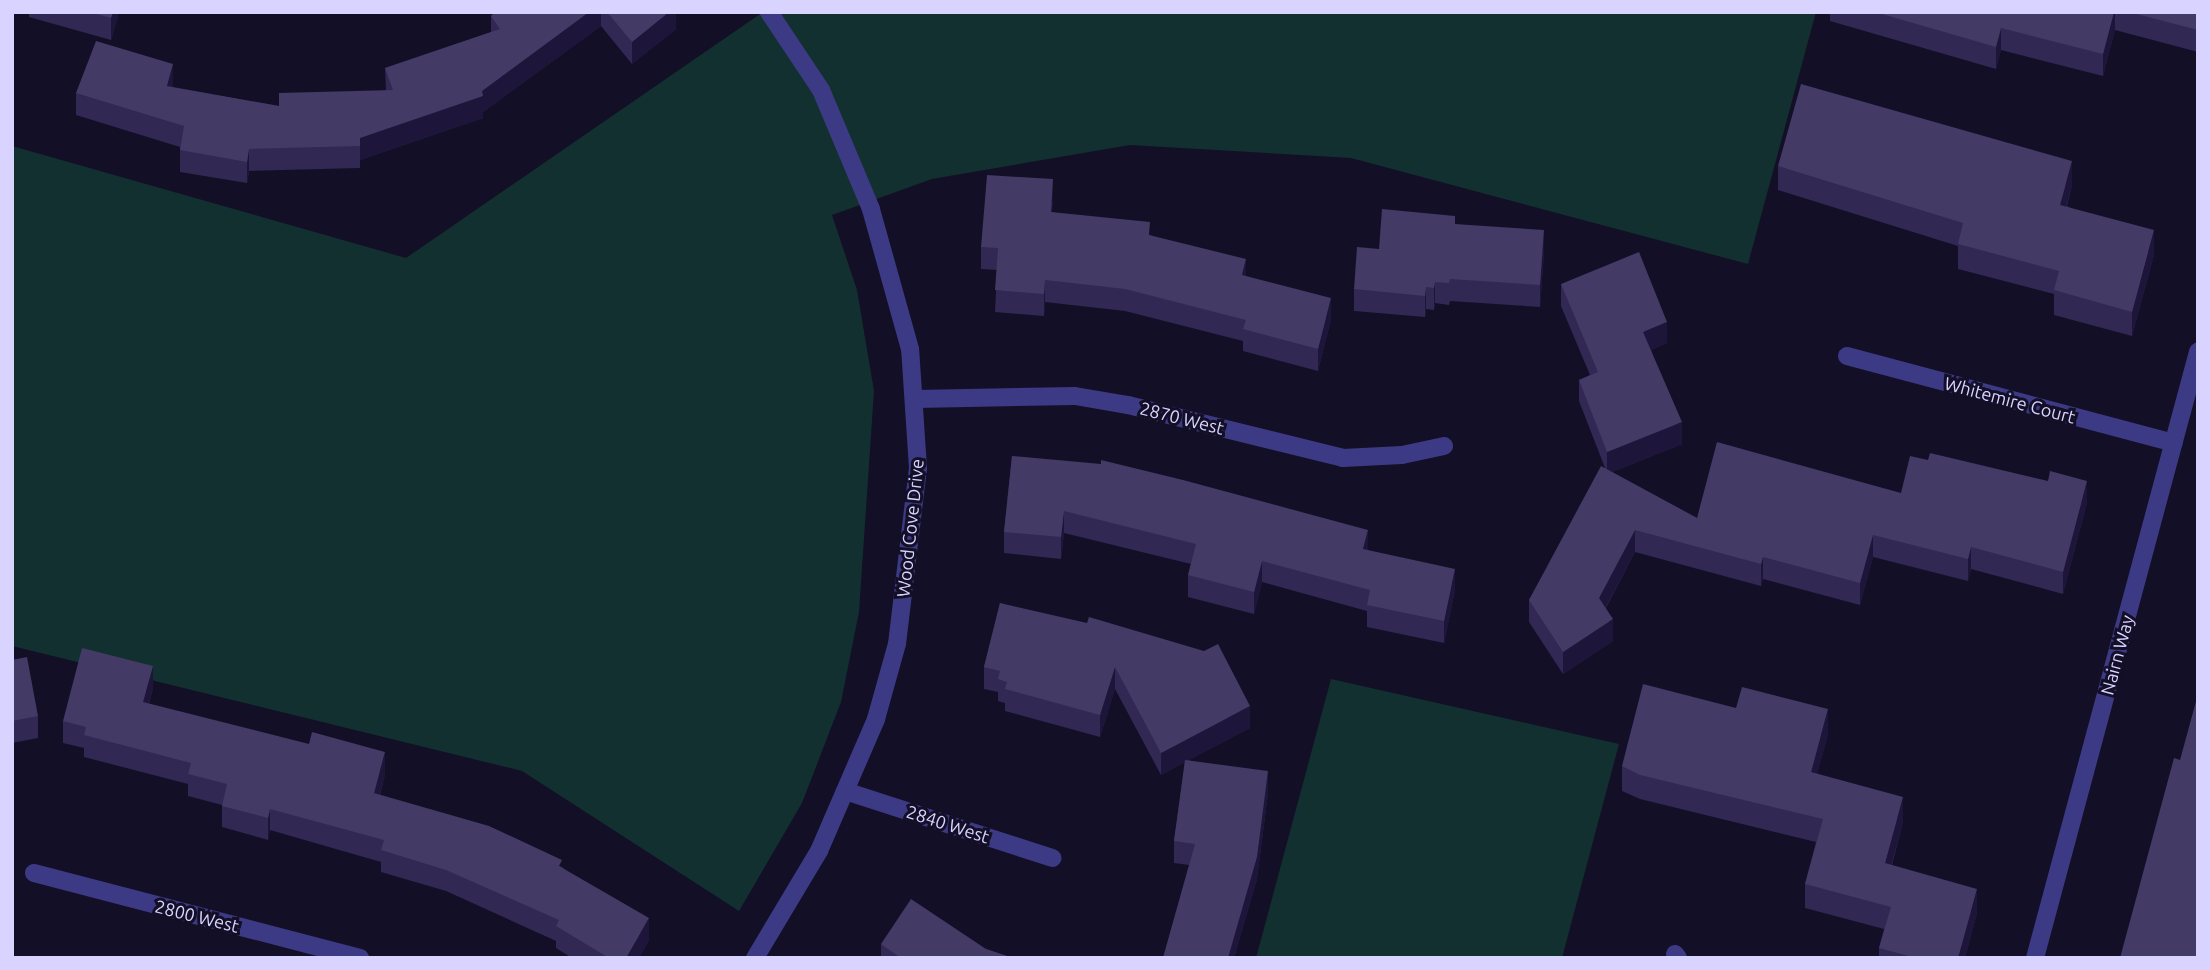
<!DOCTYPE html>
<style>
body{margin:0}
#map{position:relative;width:2210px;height:970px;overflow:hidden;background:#130f26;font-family:Ubuntu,sans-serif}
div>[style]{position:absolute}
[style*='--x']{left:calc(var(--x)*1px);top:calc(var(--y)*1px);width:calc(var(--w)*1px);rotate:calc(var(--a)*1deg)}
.green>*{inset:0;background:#12302f}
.minor>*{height:18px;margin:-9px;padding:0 9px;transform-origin:9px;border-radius:9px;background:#3d3a85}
.wall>*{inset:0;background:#312854}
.shaded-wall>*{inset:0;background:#1d163a}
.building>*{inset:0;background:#433a66}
span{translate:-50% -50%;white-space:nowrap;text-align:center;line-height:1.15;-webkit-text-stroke:6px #130f26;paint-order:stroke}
.street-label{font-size:18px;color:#d9d4ff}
.frame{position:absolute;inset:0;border:14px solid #d9d4ff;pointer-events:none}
</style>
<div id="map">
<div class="green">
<div style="clip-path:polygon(763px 12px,1816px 12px,1748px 264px,1351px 158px,1130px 145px,932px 179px,832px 215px,857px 290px,874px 391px,859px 612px,841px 702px,802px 803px,739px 911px,522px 771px,12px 646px,12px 146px,406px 258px)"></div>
<div style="clip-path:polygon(1331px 679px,1619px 744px,1562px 958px,1256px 958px)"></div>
</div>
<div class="minor">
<div style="--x:1847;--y:356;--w:338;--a:14.9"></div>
<div style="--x:916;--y:399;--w:159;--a:-1.1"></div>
<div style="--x:1075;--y:396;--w:54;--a:9.6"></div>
<div style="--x:1128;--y:405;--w:221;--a:13.8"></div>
<div style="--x:1343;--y:458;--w:59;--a:-2.9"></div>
<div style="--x:1402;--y:455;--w:43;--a:-12.1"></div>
<div style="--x:845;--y:791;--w:218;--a:17.9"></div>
<div style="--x:34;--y:873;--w:337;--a:14.6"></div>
<div style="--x:1675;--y:954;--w:5;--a:53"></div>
<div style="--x:755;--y:958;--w:125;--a:-59.1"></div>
<div style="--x:819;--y:851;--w:144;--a:-66.6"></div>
<div style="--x:876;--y:719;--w:78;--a:-74.4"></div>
<div style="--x:897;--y:644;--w:177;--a:-83.2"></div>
<div style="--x:918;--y:468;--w:119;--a:-93.8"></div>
<div style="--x:910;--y:349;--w:145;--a:-105.6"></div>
<div style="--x:871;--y:209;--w:129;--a:-112.8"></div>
<div style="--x:821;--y:90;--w:94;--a:-123.7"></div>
<div style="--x:2035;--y:958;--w:628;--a:-74.95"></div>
</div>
<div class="wall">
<div style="clip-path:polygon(29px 12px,119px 12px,111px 40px,29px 17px)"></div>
<div style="clip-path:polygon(495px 12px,676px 12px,676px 29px,632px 64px,601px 26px,483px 112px,483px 118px,360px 160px,360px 168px,249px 171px,247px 183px,180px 172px,180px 147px,76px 115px,76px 93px,173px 86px,173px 88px,279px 106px,386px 91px,385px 68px,491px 32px,491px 16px)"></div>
<div style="clip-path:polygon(1830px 12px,2198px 12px,2198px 52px,2115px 30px,2103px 76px,2001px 50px,1996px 69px,1830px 21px)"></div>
<div style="clip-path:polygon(1778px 166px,2072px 185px,2067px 206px,2154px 255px,2132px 336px,2054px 315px,2054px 294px,1958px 269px,1958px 246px,1778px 190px)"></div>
<div style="clip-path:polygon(1053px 201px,1052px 212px,1150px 235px,1246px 276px,1331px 320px,1318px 371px,1243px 351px,1243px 341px,1125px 311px,1045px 302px,1044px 316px,995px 312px,997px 270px,981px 269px,981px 247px)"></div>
<div style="clip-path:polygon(1455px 224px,1544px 252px,1540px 307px,1450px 301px,1449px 305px,1435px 303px,1434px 310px,1426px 309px,1425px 317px,1354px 311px,1354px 289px,1379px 249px)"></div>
<div style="clip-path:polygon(1561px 284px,1667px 343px,1651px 350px,1682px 444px,1612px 472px,1697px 518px,1901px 493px,2087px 503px,2063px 594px,1971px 569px,1968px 581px,1873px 557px,1860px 605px,1763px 579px,1761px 586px,1635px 552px,1606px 608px,1613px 641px,1563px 674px,1529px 622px,1529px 600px,1605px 468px,1579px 401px,1579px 380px,1590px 375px,1561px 306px)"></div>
<div style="clip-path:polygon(1012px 456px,1368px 550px,1455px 590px,1444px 643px,1367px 627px,1367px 611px,1262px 582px,1254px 614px,1188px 597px,1188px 575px,1191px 564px,1064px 533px,1061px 559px,1004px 553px,1004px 532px)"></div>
<div style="clip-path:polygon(1000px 603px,1250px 728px,1189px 760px,1268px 793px,1257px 879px,1234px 958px,1163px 958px,1189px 865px,1174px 863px,1174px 841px,1185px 762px,1161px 775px,1115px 689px,1100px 737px,1005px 711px,1005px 703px,998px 701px,998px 692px,984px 689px,984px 667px)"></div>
<div style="clip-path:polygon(12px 660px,38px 716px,38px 738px,12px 743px)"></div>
<div style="clip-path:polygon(153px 688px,149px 704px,385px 774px,380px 795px,562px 867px,649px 940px,639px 958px,572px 958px,556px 948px,556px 941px,446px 891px,381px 872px,381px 862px,270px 830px,268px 840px,222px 827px,222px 805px,188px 796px,188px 784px,84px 757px,84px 748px,63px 743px,63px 721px)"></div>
<div style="clip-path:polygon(1828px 734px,1817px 774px,1903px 822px,1892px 865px,1977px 913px,1965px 958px,1879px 958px,1879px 948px,1884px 929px,1805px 908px,1805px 884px,1816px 842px,1640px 799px,1622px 791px,1622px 766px)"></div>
<div style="clip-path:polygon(881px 944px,986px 949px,1013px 958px,881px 958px)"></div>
</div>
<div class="shaded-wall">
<div style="clip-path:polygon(113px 12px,119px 12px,111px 40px,111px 18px)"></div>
<div style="clip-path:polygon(589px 12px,601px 12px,601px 26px,483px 112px,483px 118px,360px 160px,360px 138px,482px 91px)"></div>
<div style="clip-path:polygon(669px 12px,676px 12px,676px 29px,632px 64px,632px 42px)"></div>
<div style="clip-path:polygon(2114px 12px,2115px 12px,2115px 30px,2103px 76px,2103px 54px)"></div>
<div style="clip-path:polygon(2001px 28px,2001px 50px,1996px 69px,1996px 47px)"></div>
<div style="clip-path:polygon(173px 64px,173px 86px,167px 108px,167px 86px)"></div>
<div style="clip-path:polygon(249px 149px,249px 171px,247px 183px,247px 162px)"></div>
<div style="clip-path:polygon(2072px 161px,2072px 185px,2060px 229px,2060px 205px)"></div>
<div style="clip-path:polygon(1053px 179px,1053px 201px,1051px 233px,1051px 212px)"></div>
<div style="clip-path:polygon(1544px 230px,1544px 252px,1540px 307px,1540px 285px)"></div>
<div style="clip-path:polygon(2154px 230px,2154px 255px,2132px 336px,2132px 312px)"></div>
<div style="clip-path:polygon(1246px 259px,1246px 281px,1242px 275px)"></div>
<div style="clip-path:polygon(1045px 280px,1045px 302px,1044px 316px,1044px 294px)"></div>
<div style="clip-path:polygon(1435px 282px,1435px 303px,1434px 310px,1434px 288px)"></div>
<div style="clip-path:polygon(1426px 287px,1426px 309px,1425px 317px,1425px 296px)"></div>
<div style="clip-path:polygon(1331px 298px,1331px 320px,1318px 371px,1318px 349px)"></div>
<div style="clip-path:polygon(1667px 322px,1667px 343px,1643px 354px,1643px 332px)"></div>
<div style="clip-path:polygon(1682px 422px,1682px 444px,1607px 474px,1607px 452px)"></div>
<div style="clip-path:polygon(2087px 481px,2087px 503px,2063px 594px,2063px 572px)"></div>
<div style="clip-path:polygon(1064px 511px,1064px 533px,1061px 559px,1061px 537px)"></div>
<div style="clip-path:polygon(1368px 530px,1368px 552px,1363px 549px)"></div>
<div style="clip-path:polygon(1635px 530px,1635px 552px,1599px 620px,1599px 598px)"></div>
<div style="clip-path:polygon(1873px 535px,1873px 557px,1860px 605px,1860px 583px)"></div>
<div style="clip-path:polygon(1971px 547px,1971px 569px,1968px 581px,1968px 559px)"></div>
<div style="clip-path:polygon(1763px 557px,1763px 579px,1761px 586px,1761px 564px)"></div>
<div style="clip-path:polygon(1262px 561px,1262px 582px,1254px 614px,1254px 592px)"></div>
<div style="clip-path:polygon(1455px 569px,1455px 590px,1444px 643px,1444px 621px)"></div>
<div style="clip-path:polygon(1613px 619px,1613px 641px,1563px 674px,1563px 652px)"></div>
<div style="clip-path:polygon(153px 666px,153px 688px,143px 724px,143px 702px)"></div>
<div style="clip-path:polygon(1115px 667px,1115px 689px,1100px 737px,1100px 715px)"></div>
<div style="clip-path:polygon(1250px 706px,1250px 728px,1161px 775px,1161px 753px)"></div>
<div style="clip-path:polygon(1828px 709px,1828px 734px,1811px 797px,1811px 772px)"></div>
<div style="clip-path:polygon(385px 752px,385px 774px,374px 815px,374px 793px)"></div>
<div style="clip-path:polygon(1268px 771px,1268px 793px,1257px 879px,1234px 958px,1228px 958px)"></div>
<div style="clip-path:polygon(1903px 797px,1903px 822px,1885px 888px,1885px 863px)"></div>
<div style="clip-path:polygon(270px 809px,270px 830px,268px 840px,268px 818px)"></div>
<div style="clip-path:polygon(1977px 889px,1977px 913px,1965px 958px,1958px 958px)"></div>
<div style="clip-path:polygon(649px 918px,649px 940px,639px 958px,626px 958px)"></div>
</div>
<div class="building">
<div style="clip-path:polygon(90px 12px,113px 12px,111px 18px)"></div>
<div style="clip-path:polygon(495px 12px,589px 12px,482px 91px,483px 96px,360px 138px,360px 146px,249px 149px,247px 162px,180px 150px,184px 126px,76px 93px,96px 41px,173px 64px,167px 86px,279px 106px,279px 93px,393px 90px,385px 68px,500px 29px,491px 16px)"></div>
<div style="clip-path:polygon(607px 12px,669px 12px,632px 42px)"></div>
<div style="clip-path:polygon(1875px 12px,2114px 12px,2103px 54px,2001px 28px,1996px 47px)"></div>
<div style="clip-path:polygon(2129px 12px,2198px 12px,2198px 30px)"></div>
<div style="clip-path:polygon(1801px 84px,2072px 161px,2060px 205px,2154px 230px,2132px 312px,2054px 290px,2059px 271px,1958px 244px,1963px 223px,1778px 166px)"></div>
<div style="clip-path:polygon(987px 175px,1053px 179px,1051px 212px,1150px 222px,1149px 235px,1246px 259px,1242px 275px,1331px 298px,1318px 349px,1243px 329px,1246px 320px,1125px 289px,1045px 280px,1044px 294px,995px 290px,998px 248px,981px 247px)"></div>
<div style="clip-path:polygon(1382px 209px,1455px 216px,1455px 224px,1544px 230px,1540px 285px,1450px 279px,1449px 283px,1435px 282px,1434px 288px,1426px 287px,1425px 296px,1354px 289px,1357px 247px,1379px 249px)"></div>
<div style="clip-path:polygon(1639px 252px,1667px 322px,1643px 332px,1682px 422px,1607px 452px,1579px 380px,1598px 372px,1561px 284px)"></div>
<div style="clip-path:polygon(1717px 442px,1901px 493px,1910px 456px,1928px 460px,1930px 453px,2048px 481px,2050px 471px,2087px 481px,2063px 572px,1971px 547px,1968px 559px,1873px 535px,1860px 583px,1763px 557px,1761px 564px,1635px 530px,1599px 598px,1613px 619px,1563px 652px,1529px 600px,1601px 466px,1697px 518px)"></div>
<div style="clip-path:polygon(1012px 456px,1101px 464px,1101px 460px,1183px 480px,1368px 530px,1363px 549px,1455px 569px,1444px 621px,1367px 605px,1370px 590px,1262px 561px,1254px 592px,1188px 575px,1196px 544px,1064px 511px,1061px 537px,1004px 532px)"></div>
<div style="clip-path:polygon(1000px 603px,1087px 623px,1089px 617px,1204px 651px,1218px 644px,1250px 706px,1161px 753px,1115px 667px,1100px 715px,1005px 689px,1007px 682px,998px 679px,1000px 671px,984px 667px)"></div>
<div style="clip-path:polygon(82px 648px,153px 666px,143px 702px,309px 744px,312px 732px,385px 752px,374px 793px,489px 826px,562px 860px,559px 866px,649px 918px,626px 958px,609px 958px,556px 926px,559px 920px,446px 870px,381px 850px,384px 840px,270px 809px,268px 818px,222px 806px,227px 784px,188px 774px,191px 763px,84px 735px,86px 727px,63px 721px)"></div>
<div style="clip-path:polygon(27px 657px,38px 716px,12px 721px,12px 660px)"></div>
<div style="clip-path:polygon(1643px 684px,1736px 708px,1742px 687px,1828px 709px,1811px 772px,1903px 797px,1885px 863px,1977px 889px,1958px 958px,1916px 958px,1879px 948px,1891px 907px,1805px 884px,1823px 819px,1640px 775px,1622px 766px)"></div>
<div style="clip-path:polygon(2198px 694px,2198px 958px,2120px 958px,2174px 758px,2180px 760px)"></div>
<div style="clip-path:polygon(1185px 760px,1268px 771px,1257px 857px,1228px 958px,1163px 958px,1195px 844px,1174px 841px)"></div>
<div style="clip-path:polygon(911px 899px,986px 949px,1013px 958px,901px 958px,881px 944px)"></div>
</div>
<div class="street-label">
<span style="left:2010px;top:400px;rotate:15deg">Whitemire Court</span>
<span style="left:1182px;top:418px;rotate:14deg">2870 West</span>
<span style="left:910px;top:528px;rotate:-84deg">Wood Cove Drive</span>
<span style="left:2117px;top:655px;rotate:-75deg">Nairn Way</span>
<span style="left:948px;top:824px;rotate:18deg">2840 West</span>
<span style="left:197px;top:916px;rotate:14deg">2800 West</span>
</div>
<div class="frame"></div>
</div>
